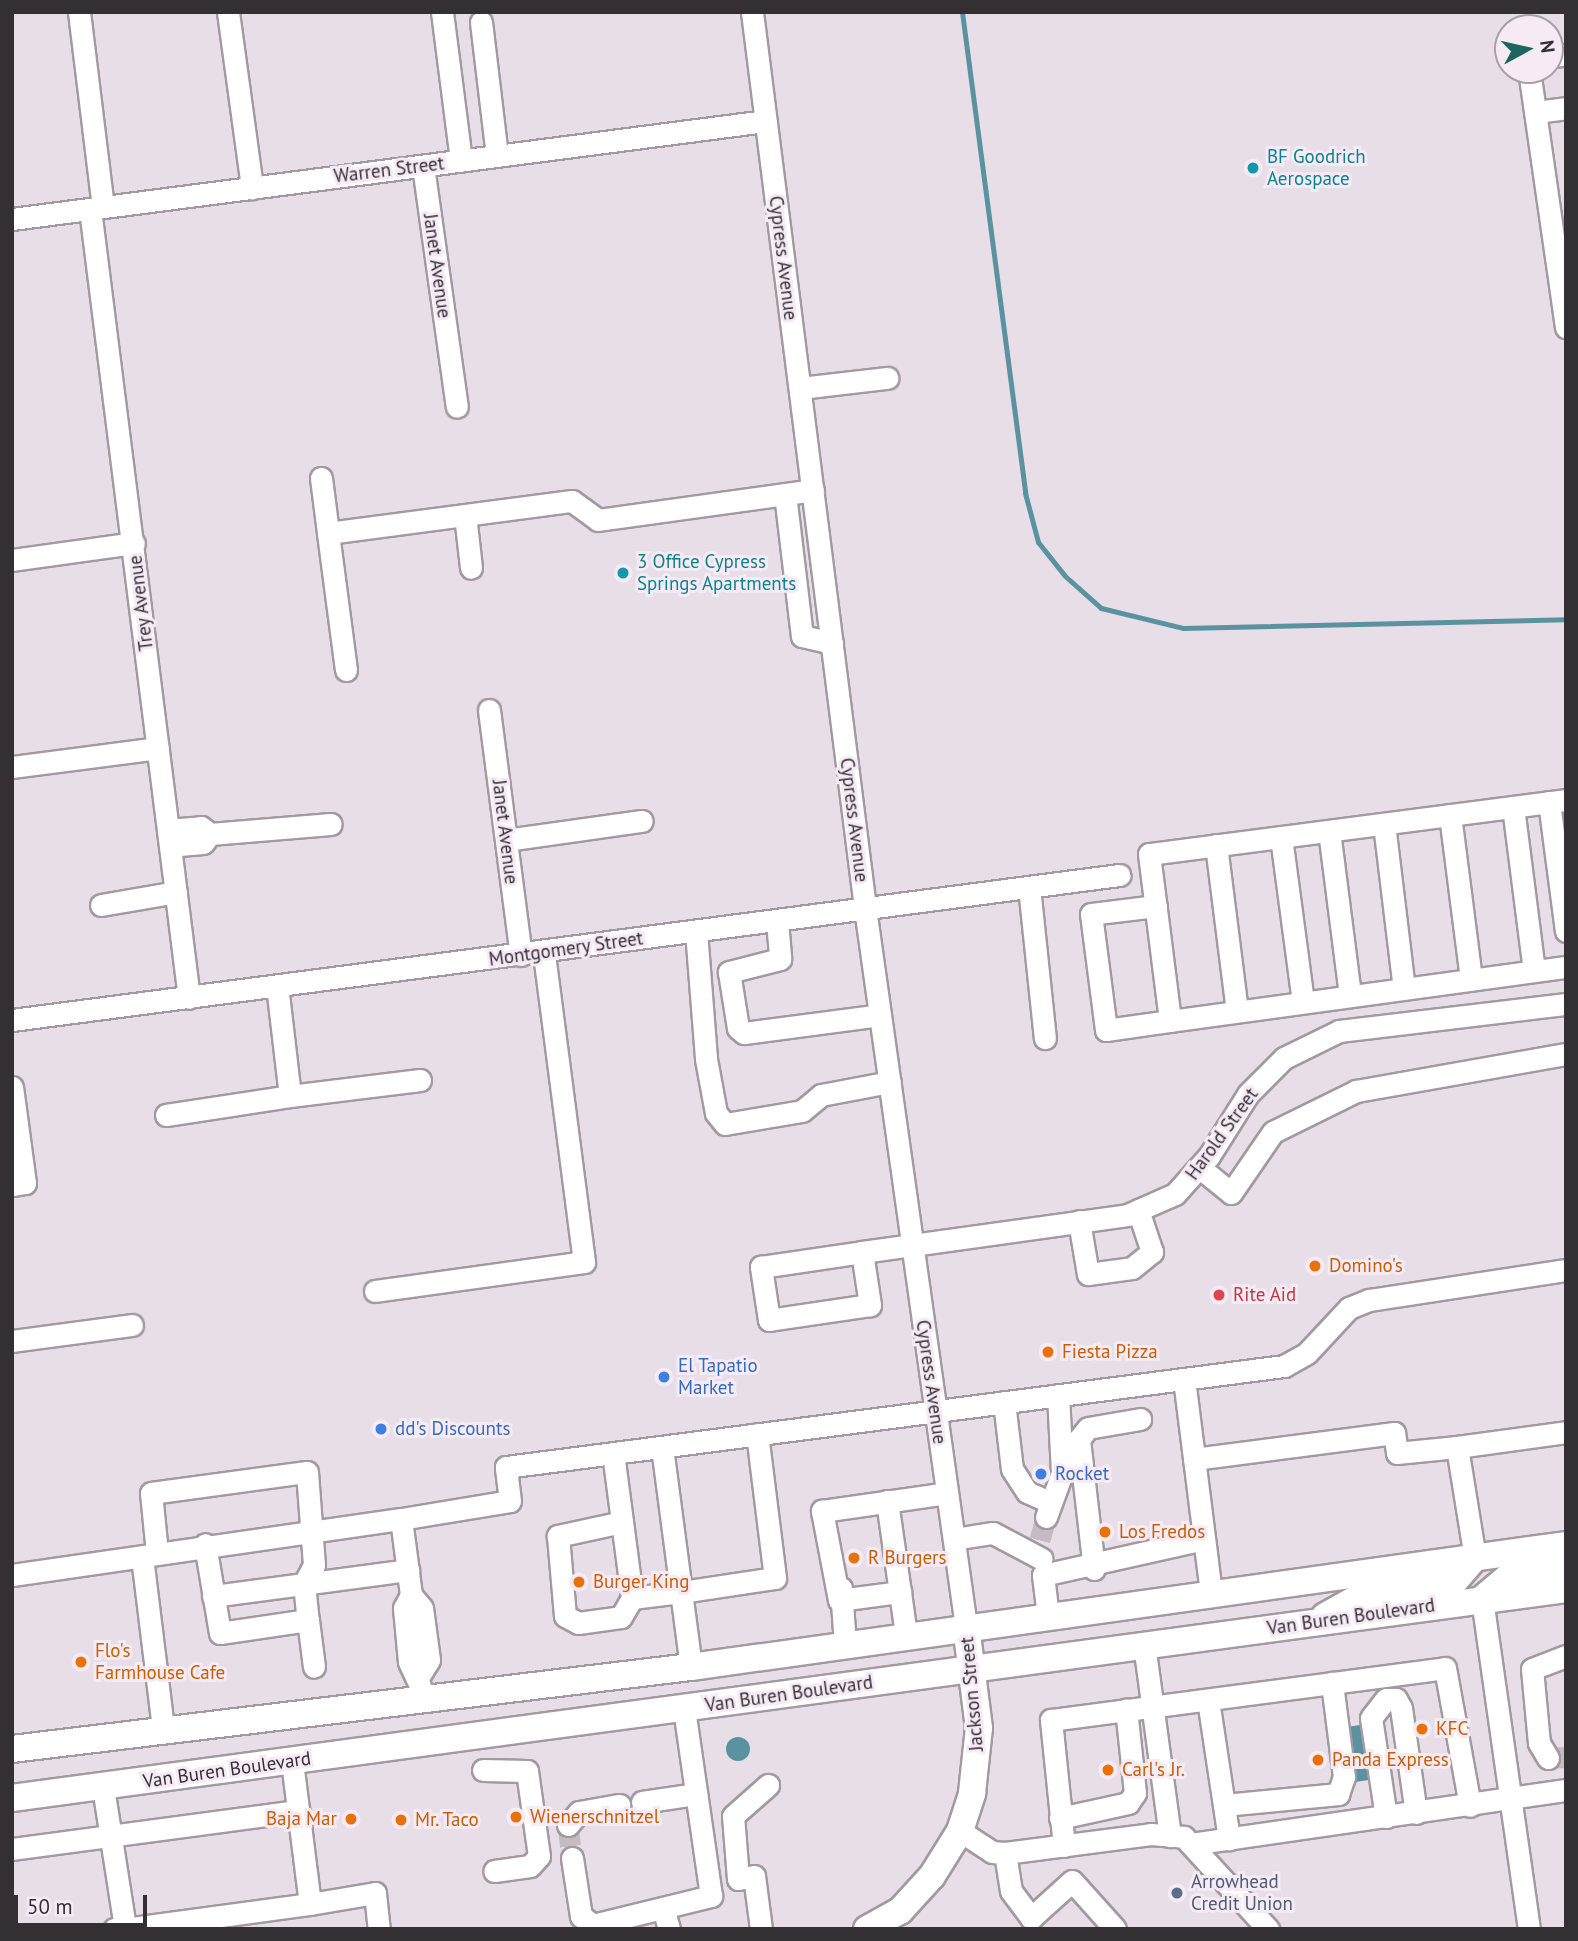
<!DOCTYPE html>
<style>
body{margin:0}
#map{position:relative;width:1578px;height:1941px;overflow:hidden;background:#e8dee7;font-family:"PT Sans",sans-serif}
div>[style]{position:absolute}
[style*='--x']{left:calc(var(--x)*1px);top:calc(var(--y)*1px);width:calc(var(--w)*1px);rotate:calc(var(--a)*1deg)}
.water>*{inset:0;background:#5a939f}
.round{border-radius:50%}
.stream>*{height:5px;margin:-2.5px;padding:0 2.5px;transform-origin:2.5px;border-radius:2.5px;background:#5a939f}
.minor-tunnel>*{height:21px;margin-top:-10.5px;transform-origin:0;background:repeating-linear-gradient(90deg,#c4bbc3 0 21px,transparent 0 31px)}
.roads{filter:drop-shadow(2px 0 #a299a1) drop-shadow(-2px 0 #a299a1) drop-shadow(0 2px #a299a1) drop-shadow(0 -2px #a299a1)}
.minor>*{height:21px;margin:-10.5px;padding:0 10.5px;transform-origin:10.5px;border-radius:10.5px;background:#fff}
.major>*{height:26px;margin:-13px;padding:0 13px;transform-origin:13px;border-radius:13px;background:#fff}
.dots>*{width:19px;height:19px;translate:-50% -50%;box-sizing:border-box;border:4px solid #f6ebf5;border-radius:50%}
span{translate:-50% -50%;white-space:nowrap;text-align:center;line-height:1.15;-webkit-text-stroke:6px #f6ebf5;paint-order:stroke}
.culture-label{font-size:19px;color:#0d838f}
.left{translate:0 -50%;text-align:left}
.street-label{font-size:19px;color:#332f33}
.food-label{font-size:19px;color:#c56008}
.right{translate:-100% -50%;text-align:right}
.health-label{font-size:19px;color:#be3a42}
.shop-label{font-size:19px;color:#366cbe}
.service-label{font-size:19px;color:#4e5e75}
.frame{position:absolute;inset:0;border:14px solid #332f33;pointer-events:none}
.north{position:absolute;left:1494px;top:14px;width:70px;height:70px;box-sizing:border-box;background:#f6ebf5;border:2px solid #a8a0a7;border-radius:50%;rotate:82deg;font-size:19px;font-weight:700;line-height:28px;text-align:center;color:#332f33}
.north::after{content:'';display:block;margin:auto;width:24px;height:32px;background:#1c665f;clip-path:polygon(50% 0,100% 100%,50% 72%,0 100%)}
.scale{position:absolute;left:14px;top:1895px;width:133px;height:32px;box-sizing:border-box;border:4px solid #332f33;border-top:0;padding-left:9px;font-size:21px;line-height:24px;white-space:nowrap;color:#332f33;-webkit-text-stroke:5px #f6ebf5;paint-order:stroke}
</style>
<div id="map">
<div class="water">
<div style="clip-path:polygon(1360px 1725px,1369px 1780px,1355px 1782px,1346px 1727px)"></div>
<div class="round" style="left:726px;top:1737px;width:24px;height:24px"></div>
</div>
<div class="stream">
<div style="--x:962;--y:12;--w:485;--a:82.5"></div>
<div style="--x:1025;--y:493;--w:51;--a:75.1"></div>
<div style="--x:1038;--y:542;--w:43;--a:51.5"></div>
<div style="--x:1065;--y:576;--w:48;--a:41.6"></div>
<div style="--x:1101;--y:608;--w:84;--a:13.7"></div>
<div style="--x:1183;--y:628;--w:383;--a:-1.3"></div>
</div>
<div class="minor-tunnel">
<div style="--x:1040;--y:1540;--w:24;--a:-75"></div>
<div style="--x:1548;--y:1758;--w:18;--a:-3"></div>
<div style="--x:568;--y:1825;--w:33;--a:83"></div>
</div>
<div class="roads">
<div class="minor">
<div style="--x:79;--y:12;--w:196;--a:83"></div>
<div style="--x:228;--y:12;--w:178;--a:82.2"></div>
<div style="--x:442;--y:12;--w:150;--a:82.7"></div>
<div style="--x:752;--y:12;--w:903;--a:82.81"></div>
<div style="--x:865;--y:908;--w:726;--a:82"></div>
<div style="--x:481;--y:22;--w:135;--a:83.2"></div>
<div style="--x:1550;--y:56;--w:16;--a:-4"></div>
<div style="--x:1529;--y:70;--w:189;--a:81.8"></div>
<div style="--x:1556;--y:257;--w:10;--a:-6"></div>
<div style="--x:1535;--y:112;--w:31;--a:-7"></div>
<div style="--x:423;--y:166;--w:243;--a:82"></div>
<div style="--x:90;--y:209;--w:795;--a:82.85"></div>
<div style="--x:12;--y:219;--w:760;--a:-7.41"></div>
<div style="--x:1556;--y:257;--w:71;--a:81.9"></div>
<div style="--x:800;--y:388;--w:88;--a:-6.6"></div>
<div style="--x:321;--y:478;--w:55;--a:82.7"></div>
<div style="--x:785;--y:494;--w:143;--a:83.2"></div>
<div style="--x:802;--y:636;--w:31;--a:13"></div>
<div style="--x:465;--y:515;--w:53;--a:83.5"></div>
<div style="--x:12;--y:560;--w:123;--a:-7.9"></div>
<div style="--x:346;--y:670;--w:138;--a:-97.5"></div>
<div style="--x:328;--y:533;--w:246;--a:-7.5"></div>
<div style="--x:572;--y:501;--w:32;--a:36"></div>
<div style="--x:598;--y:520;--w:217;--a:-7.9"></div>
<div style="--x:489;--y:710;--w:247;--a:82.6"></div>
<div style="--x:12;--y:767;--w:147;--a:-7.4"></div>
<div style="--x:1566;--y:800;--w:420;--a:172.6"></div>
<div style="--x:1149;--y:854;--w:168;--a:82.8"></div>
<div style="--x:1170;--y:1021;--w:400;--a:-7.8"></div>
<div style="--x:1549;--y:802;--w:130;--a:82.5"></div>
<div style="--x:1513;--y:807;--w:165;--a:82.7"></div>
<div style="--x:1450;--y:815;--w:166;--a:82.7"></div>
<div style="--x:1384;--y:824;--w:166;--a:83.1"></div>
<div style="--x:168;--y:830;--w:33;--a:-5"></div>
<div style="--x:201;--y:827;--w:11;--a:38"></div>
<div style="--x:210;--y:834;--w:11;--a:128"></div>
<div style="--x:203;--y:843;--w:33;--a:175"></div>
<div style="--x:1329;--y:831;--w:166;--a:82.7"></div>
<div style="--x:210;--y:834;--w:121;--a:-4.7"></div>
<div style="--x:1281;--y:837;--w:166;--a:82.4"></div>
<div style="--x:506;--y:840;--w:137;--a:-8"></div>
<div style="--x:1216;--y:845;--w:167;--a:82.8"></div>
<div style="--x:1029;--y:887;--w:152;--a:84"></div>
<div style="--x:101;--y:905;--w:76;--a:-9.8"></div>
<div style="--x:1156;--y:906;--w:65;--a:173"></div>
<div style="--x:1091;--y:914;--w:117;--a:82.6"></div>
<div style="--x:1106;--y:1030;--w:65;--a:-8"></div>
<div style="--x:777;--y:921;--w:38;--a:85"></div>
<div style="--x:780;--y:959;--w:53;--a:165.7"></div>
<div style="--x:729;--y:972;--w:57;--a:80.9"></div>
<div style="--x:738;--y:1028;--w:8;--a:40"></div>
<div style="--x:744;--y:1033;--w:137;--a:-7.5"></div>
<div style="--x:696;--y:931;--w:128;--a:85.5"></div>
<div style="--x:706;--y:1059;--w:55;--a:79.5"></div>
<div style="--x:716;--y:1113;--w:14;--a:51"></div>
<div style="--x:725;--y:1124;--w:78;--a:-9.6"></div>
<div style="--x:802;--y:1111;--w:25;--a:-40"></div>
<div style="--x:821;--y:1095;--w:70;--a:-10.7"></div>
<div style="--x:12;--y:1020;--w:1117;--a:-7.46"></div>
<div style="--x:12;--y:1087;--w:97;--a:82.3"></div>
<div style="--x:25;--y:1183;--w:13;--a:171"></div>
<div style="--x:290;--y:1096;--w:131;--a:-7"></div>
<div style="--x:166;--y:1115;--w:125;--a:-8.7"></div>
<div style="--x:290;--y:1096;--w:111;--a:-96.7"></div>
<div style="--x:1199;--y:1167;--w:41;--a:39.1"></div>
<div style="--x:1231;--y:1193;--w:74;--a:-55.5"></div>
<div style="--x:1273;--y:1132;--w:93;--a:-26.3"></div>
<div style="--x:1356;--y:1091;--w:213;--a:-10"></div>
<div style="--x:1079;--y:1221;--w:54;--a:80.4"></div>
<div style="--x:1088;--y:1274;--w:44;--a:-7.8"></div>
<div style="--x:1132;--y:1268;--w:26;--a:-39"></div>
<div style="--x:1152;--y:1252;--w:44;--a:-108.4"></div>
<div style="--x:862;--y:1252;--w:54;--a:81.4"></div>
<div style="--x:870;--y:1305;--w:102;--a:171.6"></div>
<div style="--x:769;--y:1320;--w:54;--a:-98.6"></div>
<div style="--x:761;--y:1267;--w:102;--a:-8.4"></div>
<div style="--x:862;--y:1252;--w:268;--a:-7.9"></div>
<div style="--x:1127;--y:1215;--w:52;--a:-23.6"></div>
<div style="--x:1175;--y:1194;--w:51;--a:-48.2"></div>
<div style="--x:1209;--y:1156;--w:73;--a:-57.8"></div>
<div style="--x:1248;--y:1094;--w:51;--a:-45"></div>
<div style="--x:1284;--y:1058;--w:61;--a:-26.1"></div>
<div style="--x:1339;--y:1031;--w:229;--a:-6.8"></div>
<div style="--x:375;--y:1291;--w:211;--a:-7.9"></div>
<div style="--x:584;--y:1262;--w:313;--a:-97.4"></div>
<div style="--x:12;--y:1341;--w:121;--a:-7.6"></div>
<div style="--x:1184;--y:1379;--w:217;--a:82.8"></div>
<div style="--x:1004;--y:1402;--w:67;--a:83.2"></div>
<div style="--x:1012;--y:1469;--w:27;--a:57"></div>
<div style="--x:1027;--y:1492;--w:24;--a:24"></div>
<div style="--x:662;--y:1447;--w:222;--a:82.5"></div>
<div style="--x:1457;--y:1447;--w:110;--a:-7.8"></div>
<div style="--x:613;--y:1453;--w:146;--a:82.5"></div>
<div style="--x:632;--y:1598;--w:49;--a:-7"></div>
<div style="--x:681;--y:1592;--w:95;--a:-8.5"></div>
<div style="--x:775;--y:1578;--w:145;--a:-97.1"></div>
<div style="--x:1194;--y:1459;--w:202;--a:-7.4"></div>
<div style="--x:1394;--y:1433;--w:20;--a:81"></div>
<div style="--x:1397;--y:1453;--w:60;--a:-5.7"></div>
<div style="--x:1457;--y:1447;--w:112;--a:80.8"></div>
<div style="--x:887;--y:1501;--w:135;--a:81.9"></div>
<div style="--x:1046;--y:1517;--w:47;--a:-70"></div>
<div style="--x:1062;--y:1473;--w:78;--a:-92.9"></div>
<div style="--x:401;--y:1519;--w:110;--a:-9.4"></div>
<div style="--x:510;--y:1501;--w:34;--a:-97"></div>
<div style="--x:506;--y:1467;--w:785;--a:-7.4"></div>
<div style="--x:1284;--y:1366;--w:26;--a:-29"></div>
<div style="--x:1307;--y:1353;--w:62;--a:-47"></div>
<div style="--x:1349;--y:1308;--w:22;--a:-22"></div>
<div style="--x:1369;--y:1300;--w:199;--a:-8.7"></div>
<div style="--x:622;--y:1522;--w:66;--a:167.7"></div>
<div style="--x:558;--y:1536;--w:80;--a:85"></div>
<div style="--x:565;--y:1616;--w:15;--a:28"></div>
<div style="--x:578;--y:1623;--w:43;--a:-7.9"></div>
<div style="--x:621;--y:1617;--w:22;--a:-60"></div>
<div style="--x:954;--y:1539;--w:39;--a:-9"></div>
<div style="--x:993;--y:1533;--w:55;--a:28"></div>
<div style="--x:157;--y:1553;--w:60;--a:-95.7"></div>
<div style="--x:151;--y:1493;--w:157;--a:-7.7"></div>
<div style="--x:307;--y:1472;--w:93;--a:85.7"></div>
<div style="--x:314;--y:1565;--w:21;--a:118"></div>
<div style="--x:304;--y:1584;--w:36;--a:84"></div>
<div style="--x:308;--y:1620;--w:89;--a:171.6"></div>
<div style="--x:220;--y:1633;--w:90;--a:-99.6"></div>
<div style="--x:142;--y:1557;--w:173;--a:83"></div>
<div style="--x:1094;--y:1569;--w:131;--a:-96.6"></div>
<div style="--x:1079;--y:1439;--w:14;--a:-51"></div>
<div style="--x:1088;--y:1428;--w:53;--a:-9.8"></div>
<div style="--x:12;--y:1575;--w:393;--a:-8.2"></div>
<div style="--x:401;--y:1519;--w:77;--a:82.5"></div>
<div style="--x:411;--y:1595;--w:17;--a:50"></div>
<div style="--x:422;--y:1608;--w:52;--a:82.3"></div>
<div style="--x:429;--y:1660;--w:19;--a:122"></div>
<div style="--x:841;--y:1588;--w:57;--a:86"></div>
<div style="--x:411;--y:1595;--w:15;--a:118"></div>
<div style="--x:404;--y:1608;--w:54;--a:84.7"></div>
<div style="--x:409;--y:1662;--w:26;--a:65"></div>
<div style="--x:213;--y:1596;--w:197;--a:-7.6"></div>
<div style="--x:1482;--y:1599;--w:333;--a:81.9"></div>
<div style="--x:839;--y:1600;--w:91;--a:-100.8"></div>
<div style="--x:822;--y:1511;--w:126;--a:-8.2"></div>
<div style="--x:839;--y:1600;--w:62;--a:-7.5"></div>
<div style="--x:1048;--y:1616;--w:41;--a:-97"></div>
<div style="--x:1043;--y:1575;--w:165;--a:-12.6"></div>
<div style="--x:308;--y:1620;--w:47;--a:82.7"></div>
<div style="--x:1144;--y:1644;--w:194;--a:82.3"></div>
<div style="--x:1208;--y:1700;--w:141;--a:81.4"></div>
<div style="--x:1548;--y:1758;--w:17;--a:-121"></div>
<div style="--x:1539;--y:1743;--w:74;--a:-95.4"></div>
<div style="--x:1532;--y:1669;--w:36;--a:-21"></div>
<div style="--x:483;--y:1770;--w:44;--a:1.3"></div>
<div style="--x:527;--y:1771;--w:86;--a:82"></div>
<div style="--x:539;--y:1856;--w:13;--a:132"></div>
<div style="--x:530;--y:1866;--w:36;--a:172"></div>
<div style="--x:103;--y:1787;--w:142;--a:81.1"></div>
<div style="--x:125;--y:1927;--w:11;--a:170"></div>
<div style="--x:642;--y:1802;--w:55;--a:-8.4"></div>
<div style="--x:1224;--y:1805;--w:115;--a:-5.5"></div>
<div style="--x:1338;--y:1794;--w:18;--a:-71"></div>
<div style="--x:1344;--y:1777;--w:95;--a:-97.3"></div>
<div style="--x:1386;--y:1817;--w:100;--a:-98.6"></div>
<div style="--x:1371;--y:1718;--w:24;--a:-52"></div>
<div style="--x:1386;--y:1699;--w:10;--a:0"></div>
<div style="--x:1396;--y:1699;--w:10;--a:61"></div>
<div style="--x:1401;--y:1708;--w:106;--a:81.9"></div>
<div style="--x:1060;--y:1818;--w:70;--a:-12.4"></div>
<div style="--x:1128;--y:1803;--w:12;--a:-55"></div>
<div style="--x:1135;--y:1793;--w:84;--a:-96.1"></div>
<div style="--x:568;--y:1825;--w:17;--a:-50"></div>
<div style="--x:579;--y:1812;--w:41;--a:-9.9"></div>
<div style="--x:960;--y:1831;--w:38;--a:33"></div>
<div style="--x:992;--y:1852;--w:13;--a:4"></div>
<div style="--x:1005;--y:1853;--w:147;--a:-7.4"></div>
<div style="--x:1151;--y:1834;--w:33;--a:5"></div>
<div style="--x:1184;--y:1837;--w:125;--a:47.6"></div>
<div style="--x:1191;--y:1844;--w:379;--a:-8.2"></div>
<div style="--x:1064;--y:1846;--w:127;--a:-95.9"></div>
<div style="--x:1051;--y:1720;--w:397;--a:-7.5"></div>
<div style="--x:1445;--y:1668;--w:140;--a:79.7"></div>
<div style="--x:12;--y:1849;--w:289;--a:-7.6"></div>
<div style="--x:1005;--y:1853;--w:38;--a:81"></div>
<div style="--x:1011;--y:1891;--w:34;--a:53"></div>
<div style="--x:1031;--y:1918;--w:55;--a:-42.1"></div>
<div style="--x:1072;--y:1881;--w:64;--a:48.1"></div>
<div style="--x:572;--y:1858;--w:59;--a:81.2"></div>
<div style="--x:581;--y:1916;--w:15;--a:37"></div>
<div style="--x:593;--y:1925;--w:122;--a:-13.8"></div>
<div style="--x:711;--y:1896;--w:190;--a:-98.2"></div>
<div style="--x:310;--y:1904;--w:66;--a:-9.6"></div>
<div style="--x:375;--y:1893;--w:36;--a:84"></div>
<div style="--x:663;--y:1908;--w:22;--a:74"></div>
<div style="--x:125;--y:1929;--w:187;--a:-7.7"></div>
<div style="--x:310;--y:1904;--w:143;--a:-97.2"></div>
<div style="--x:761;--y:1929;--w:53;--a:-97.5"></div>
<div style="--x:754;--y:1876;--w:16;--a:169"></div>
<div style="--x:738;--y:1879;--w:63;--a:-94.5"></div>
<div style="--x:733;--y:1816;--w:47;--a:-41.5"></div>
</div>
<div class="major">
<div style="--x:1482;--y:1599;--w:38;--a:-40"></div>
<div style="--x:1511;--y:1575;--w:56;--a:-8.3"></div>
<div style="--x:1325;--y:1616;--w:38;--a:-29"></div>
<div style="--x:1358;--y:1598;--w:96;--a:-9"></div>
<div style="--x:1453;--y:1583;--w:33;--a:-49"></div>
<div style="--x:12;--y:1749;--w:684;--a:-6.89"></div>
<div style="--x:691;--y:1667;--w:883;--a:-7.94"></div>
<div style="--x:12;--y:1798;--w:1568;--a:-7.66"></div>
<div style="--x:867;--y:1929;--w:38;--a:-29"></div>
<div style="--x:900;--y:1911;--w:47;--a:-47.6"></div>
<div style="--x:932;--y:1876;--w:53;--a:-58.1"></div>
<div style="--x:960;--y:1831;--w:40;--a:-72"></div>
<div style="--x:972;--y:1793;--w:65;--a:-83.9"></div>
<div style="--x:979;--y:1728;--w:102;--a:-97.3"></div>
</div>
</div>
<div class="dots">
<div style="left:1253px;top:168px;background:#0f9aa8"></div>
<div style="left:623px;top:573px;background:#0f9aa8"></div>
<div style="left:1315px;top:1266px;background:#e8710a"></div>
<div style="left:1219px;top:1295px;background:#e0444e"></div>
<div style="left:1048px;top:1352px;background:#e8710a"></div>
<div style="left:664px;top:1377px;background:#3f7fe0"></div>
<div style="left:381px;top:1429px;background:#3f7fe0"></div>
<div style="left:1041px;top:1474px;background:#3f7fe0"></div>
<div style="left:1105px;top:1532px;background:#e8710a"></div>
<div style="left:854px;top:1558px;background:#e8710a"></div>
<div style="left:579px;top:1582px;background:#e8710a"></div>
<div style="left:81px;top:1662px;background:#e8710a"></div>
<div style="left:1422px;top:1729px;background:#e8710a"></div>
<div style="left:1318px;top:1760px;background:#e8710a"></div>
<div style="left:1108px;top:1770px;background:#e8710a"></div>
<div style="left:516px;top:1817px;background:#e8710a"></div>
<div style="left:351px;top:1819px;background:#e8710a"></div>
<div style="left:401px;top:1820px;background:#e8710a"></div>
<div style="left:1177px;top:1893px;background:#5c6f8a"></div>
</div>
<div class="culture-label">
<span class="left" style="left:1267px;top:168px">BF Goodrich<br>Aerospace</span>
<span class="left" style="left:637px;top:573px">3 Office Cypress<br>Springs Apartments</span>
</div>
<div class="street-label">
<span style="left:389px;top:170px;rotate:-7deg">Warren Street</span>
<span style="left:783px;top:258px;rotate:83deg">Cypress Avenue</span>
<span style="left:437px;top:266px;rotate:82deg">Janet Avenue</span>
<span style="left:141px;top:603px;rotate:-97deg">Trey Avenue</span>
<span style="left:854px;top:820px;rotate:83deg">Cypress Avenue</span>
<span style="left:505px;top:832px;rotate:83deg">Janet Avenue</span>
<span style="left:566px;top:949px;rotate:-8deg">Montgomery Street</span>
<span style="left:1222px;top:1134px;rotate:-54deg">Harold Street</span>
<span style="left:931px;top:1382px;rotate:82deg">Cypress Avenue</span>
<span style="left:1351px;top:1617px;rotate:-8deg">Van Buren Boulevard</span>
<span style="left:789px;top:1694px;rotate:-8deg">Van Buren Boulevard</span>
<span style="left:972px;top:1694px;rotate:-95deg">Jackson Street</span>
<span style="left:227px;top:1770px;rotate:-8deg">Van Buren Boulevard</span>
</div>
<div class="food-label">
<span class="left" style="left:1329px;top:1266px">Domino's</span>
<span class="left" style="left:1062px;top:1352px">Fiesta Pizza</span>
<span class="left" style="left:1119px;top:1532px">Los Fredos</span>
<span class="left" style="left:868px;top:1558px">R Burgers</span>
<span class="left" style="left:593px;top:1582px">Burger King</span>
<span class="left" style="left:95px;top:1662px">Flo's<br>Farmhouse Cafe</span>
<span class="left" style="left:1436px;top:1729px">KFC</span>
<span class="left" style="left:1332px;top:1760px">Panda Express</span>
<span class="left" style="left:1122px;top:1770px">Carl's Jr.</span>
<span class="left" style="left:530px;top:1817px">Wienerschnitzel</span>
<span class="right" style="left:337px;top:1819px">Baja Mar</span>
<span class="left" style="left:415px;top:1820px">Mr. Taco</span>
</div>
<div class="health-label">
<span class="left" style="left:1233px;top:1295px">Rite Aid</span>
</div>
<div class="shop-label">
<span class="left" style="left:678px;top:1377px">El Tapatio<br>Market</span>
<span class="left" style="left:395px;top:1429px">dd's Discounts</span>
<span class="left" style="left:1055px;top:1474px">Rocket</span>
</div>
<div class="service-label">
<span class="left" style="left:1191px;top:1893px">Arrowhead<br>Credit Union</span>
</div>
<div class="frame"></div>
<div class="north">N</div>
<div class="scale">50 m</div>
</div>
